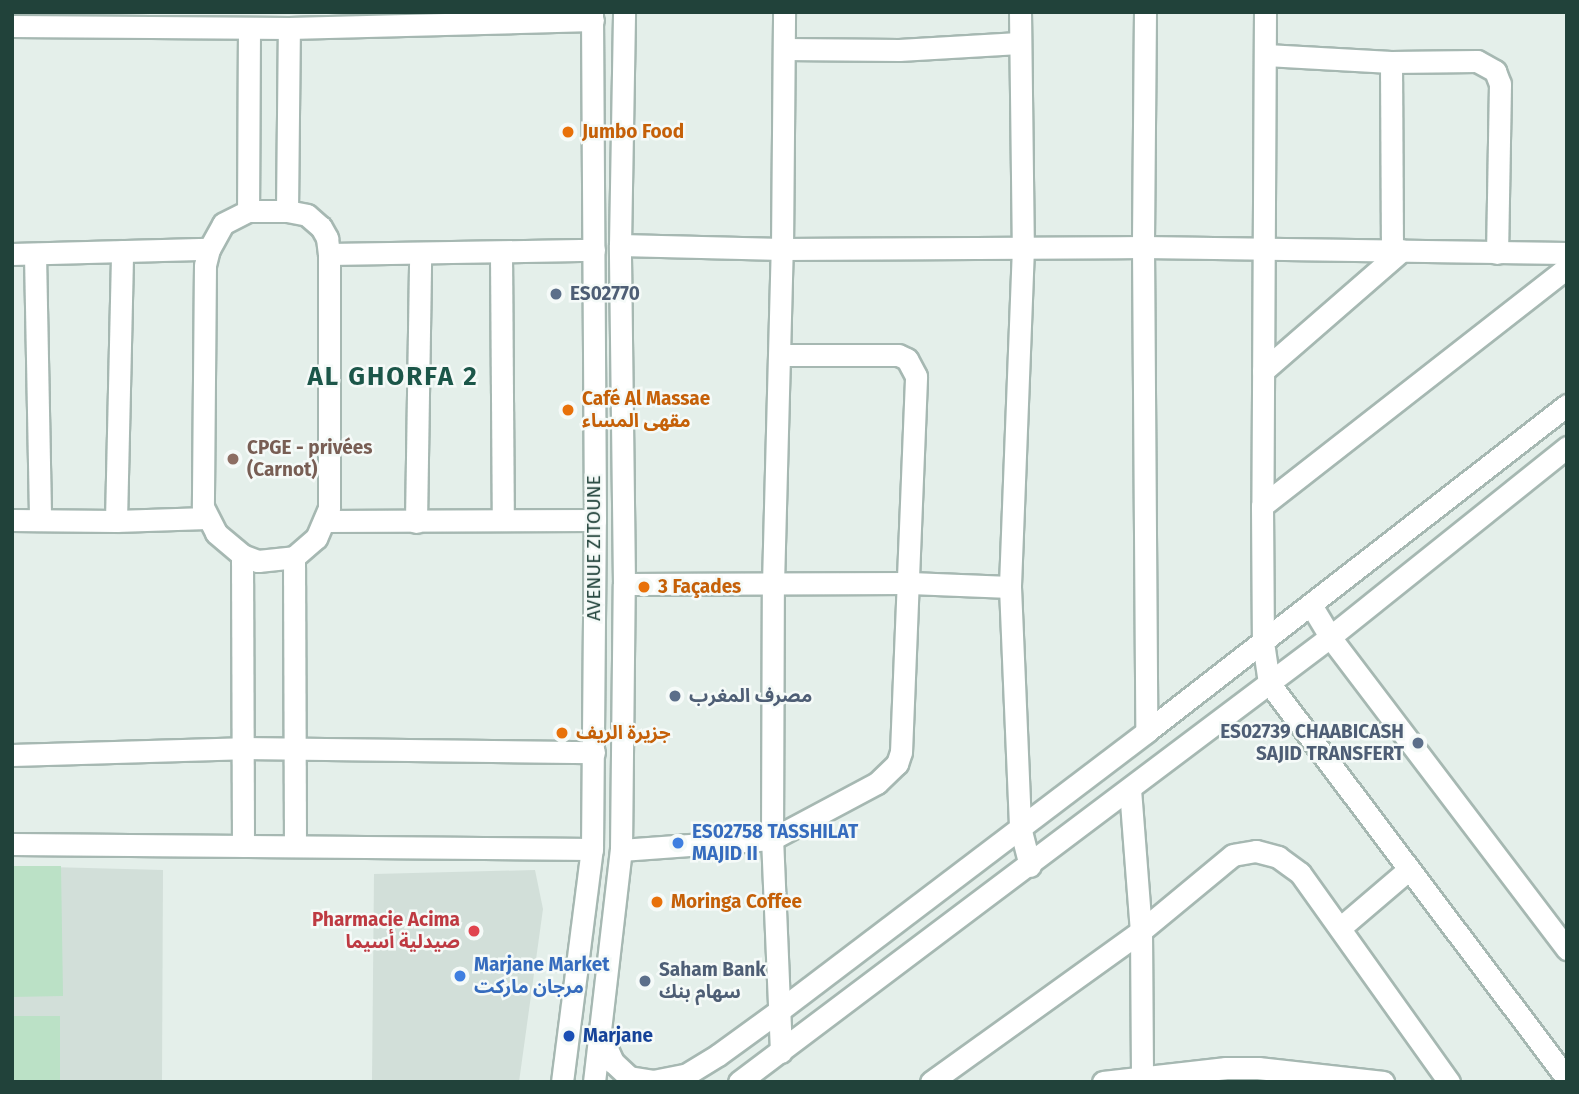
<!DOCTYPE html>
<meta charset="utf-8">
<style>
body{margin:0}
#map{position:relative;width:1579px;height:1094px;overflow:hidden;background:#e4efea;font-family:"Fira Sans","Noto Sans Arabic",sans-serif}
div>[style]{position:absolute}
[style*='--x']{left:calc(var(--x)*1px);top:calc(var(--y)*1px);width:calc(var(--w)*1px);rotate:calc(var(--a)*1deg)}
.built>*{inset:0;background:#d2dfd9}
.green>*{inset:0;background:#bbe1c6}
.roads{filter:drop-shadow(2px 0 #a6b8b2) drop-shadow(-2px 0 #a6b8b2) drop-shadow(0 2px #a6b8b2) drop-shadow(0 -2px #a6b8b2)}
.minor>*{height:21px;margin:-10.5px;padding:0 10.5px;transform-origin:10.5px;border-radius:10.5px;background:#fff}
.secondary>*{height:21px;margin:-10.5px;padding:0 10.5px;transform-origin:10.5px;border-radius:10.5px;background:#fff}
.dots>*{width:19px;height:19px;translate:-50% -50%;box-sizing:border-box;border:4px solid #f5faf8;border-radius:50%}
span{translate:-50% -50%;white-space:nowrap;text-align:center;line-height:1.15;-webkit-text-stroke:5px #f5faf8;paint-order:stroke}
.food-label{font-size:19px;color:#c56008;font-weight:700}
.left{translate:0 -50%;text-align:left}
.service-label{font-size:19px;color:#4e5e75;font-weight:700}
.right{translate:-100% -50%;text-align:right}
.education-label{font-size:19px;color:#785e54;font-weight:700}
.street-label{font-size:19px;color:#21423a}
.shop-label{font-size:19px;color:#366cbe;font-weight:700}
.health-label{font-size:19px;color:#be3a42;font-weight:700}
.transit-label{font-size:19px;color:#164399;font-weight:700}
.district-label{font-size:26px;color:#1b5649;font-weight:700;letter-spacing:2px}
.frame{position:absolute;inset:0;border:14px solid #21423a;pointer-events:none}
</style>
<div id="map">
<div class="built">
<div style="clip-path:polygon(12px 866px,163px 870px,162px 1082px,12px 1082px)"></div>
<div style="clip-path:polygon(535px 870px,543px 909px,519px 1082px,372px 1082px,374px 874px)"></div>
</div>
<div class="green">
<div style="clip-path:polygon(12px 866px,61px 866px,63px 996px,12px 997px)"></div>
<div style="clip-path:polygon(12px 1016px,60px 1016px,60px 1082px,12px 1082px)"></div>
</div>
<div class="roads">
<div class="minor">
<div style="--x:1020;--y:12;--w:235;--a:89.3"></div>
<div style="--x:1023;--y:247;--w:340;--a:92.2"></div>
<div style="--x:1010;--y:587;--w:240;--a:87.6"></div>
<div style="--x:1020;--y:827;--w:40;--a:75.6"></div>
<div style="--x:1145;--y:12;--w:235;--a:90.5"></div>
<div style="--x:1143;--y:247;--w:485;--a:89.6"></div>
<div style="--x:1265;--y:12;--w:494;--a:90.3"></div>
<div style="--x:1262;--y:506;--w:136;--a:89.6"></div>
<div style="--x:1263;--y:642;--w:41;--a:81.7"></div>
<div style="--x:1269;--y:683;--w:496;--a:53"></div>
<div style="--x:12;--y:26;--w:277;--a:0.4"></div>
<div style="--x:289;--y:28;--w:304;--a:-1.5"></div>
<div style="--x:249;--y:28;--w:183;--a:90.3"></div>
<div style="--x:248;--y:211;--w:39;--a:0"></div>
<div style="--x:287;--y:211;--w:20;--a:11"></div>
<div style="--x:307;--y:215;--w:18;--a:41"></div>
<div style="--x:321;--y:227;--w:13;--a:61"></div>
<div style="--x:327;--y:238;--w:16;--a:83"></div>
<div style="--x:329;--y:254;--w:254;--a:90"></div>
<div style="--x:329;--y:508;--w:33;--a:113"></div>
<div style="--x:316;--y:538;--w:29;--a:139"></div>
<div style="--x:294;--y:557;--w:289;--a:89.8"></div>
<div style="--x:784;--y:49;--w:115;--a:0.5"></div>
<div style="--x:899;--y:50;--w:120;--a:-3.3"></div>
<div style="--x:1266;--y:55;--w:125;--a:3.2"></div>
<div style="--x:1391;--y:62;--w:86;--a:-0.7"></div>
<div style="--x:1477;--y:61;--w:21;--a:29"></div>
<div style="--x:1495;--y:71;--w:14;--a:69"></div>
<div style="--x:1500;--y:84;--w:169;--a:91"></div>
<div style="--x:1391;--y:62;--w:188;--a:89.7"></div>
<div style="--x:248;--y:211;--w:28;--a:153"></div>
<div style="--x:223;--y:224;--w:29;--a:119"></div>
<div style="--x:209;--y:249;--w:16;--a:104"></div>
<div style="--x:205;--y:265;--w:242;--a:90.5"></div>
<div style="--x:203;--y:507;--w:29;--a:63"></div>
<div style="--x:216;--y:533;--w:34;--a:40"></div>
<div style="--x:242;--y:555;--w:17;--a:21"></div>
<div style="--x:258;--y:561;--w:36;--a:-6"></div>
<div style="--x:287;--y:211;--w:183;--a:-89.4"></div>
<div style="--x:620;--y:245;--w:162;--a:1.4"></div>
<div style="--x:782;--y:249;--w:361;--a:-0.3"></div>
<div style="--x:1143;--y:247;--w:424;--a:0.8"></div>
<div style="--x:501;--y:253;--w:267;--a:89.6"></div>
<div style="--x:12;--y:254;--w:197;--a:-1.5"></div>
<div style="--x:35;--y:254;--w:266;--a:88.9"></div>
<div style="--x:329;--y:254;--w:265;--a:-0.9"></div>
<div style="--x:1263;--y:371;--w:184;--a:-41"></div>
<div style="--x:1262;--y:506;--w:387;--a:-38"></div>
<div style="--x:12;--y:520;--w:104;--a:0.6"></div>
<div style="--x:116;--y:521;--w:91;--a:-1.9"></div>
<div style="--x:116;--y:521;--w:270;--a:-88.7"></div>
<div style="--x:324;--y:521;--w:271;--a:-0.2"></div>
<div style="--x:416;--y:522;--w:268;--a:-89.1"></div>
<div style="--x:242;--y:555;--w:291;--a:89.8"></div>
<div style="--x:624;--y:584;--w:286;--a:-0.2"></div>
<div style="--x:910;--y:583;--w:100;--a:2.3"></div>
<div style="--x:1311;--y:605;--w:37;--a:59"></div>
<div style="--x:1330;--y:637;--w:392;--a:52.8"></div>
<div style="--x:12;--y:755;--w:230;--a:-1.7"></div>
<div style="--x:242;--y:748;--w:352;--a:0.7"></div>
<div style="--x:1130;--y:789;--w:142;--a:85.6"></div>
<div style="--x:1141;--y:931;--w:151;--a:89.6"></div>
<div style="--x:12;--y:844;--w:580;--a:0.49"></div>
<div style="--x:621;--y:850;--w:151;--a:-4.2"></div>
<div style="--x:772;--y:839;--w:119;--a:-28.1"></div>
<div style="--x:877;--y:783;--w:28;--a:-44"></div>
<div style="--x:897;--y:764;--w:13;--a:-72"></div>
<div style="--x:901;--y:752;--w:376;--a:-87.7"></div>
<div style="--x:916;--y:376;--w:19;--a:-118"></div>
<div style="--x:907;--y:359;--w:10;--a:-156"></div>
<div style="--x:898;--y:355;--w:118;--a:180"></div>
<div style="--x:1340;--y:928;--w:89;--a:-40.5"></div>
<div style="--x:781;--y:1052;--w:213;--a:-92.4"></div>
<div style="--x:772;--y:839;--w:255;--a:-89.8"></div>
<div style="--x:773;--y:584;--w:335;--a:-88.5"></div>
<div style="--x:782;--y:249;--w:237;--a:-89.5"></div>
<div style="--x:674;--y:1082;--w:52;--a:-31.5"></div>
<div style="--x:718;--y:1055;--w:77;--a:-36"></div>
<div style="--x:780;--y:1010;--w:460;--a:-37.2"></div>
<div style="--x:1146;--y:732;--w:533;--a:-37.84"></div>
<div style="--x:739;--y:1082;--w:740;--a:-36.98"></div>
<div style="--x:1330;--y:637;--w:304;--a:-38.7"></div>
<div style="--x:931;--y:1082;--w:259;--a:-35.7"></div>
<div style="--x:1141;--y:931;--w:119;--a:-39.6"></div>
<div style="--x:1233;--y:855;--w:23;--a:-10"></div>
<div style="--x:1256;--y:851;--w:23;--a:15"></div>
<div style="--x:1278;--y:857;--w:27;--a:36"></div>
<div style="--x:1300;--y:873;--w:257;--a:54.5"></div>
<div style="--x:1103;--y:1082;--w:124;--a:-6.5"></div>
<div style="--x:1226;--y:1068;--w:32;--a:0"></div>
<div style="--x:1258;--y:1068;--w:126;--a:6.4"></div>
</div>
<div class="secondary">
<div style="--x:601;--y:1035;--w:30;--a:66"></div>
<div style="--x:613;--y:1062;--w:22;--a:43"></div>
<div style="--x:629;--y:1077;--w:24;--a:9"></div>
<div style="--x:653;--y:1081;--w:31;--a:-11"></div>
<div style="--x:562;--y:1082;--w:235;--a:-82.7"></div>
<div style="--x:592;--y:849;--w:329;--a:-89.5"></div>
<div style="--x:595;--y:520;--w:508;--a:-90.34"></div>
<div style="--x:594;--y:1082;--w:234;--a:-83.4"></div>
<div style="--x:621;--y:850;--w:266;--a:-89.4"></div>
<div style="--x:624;--y:584;--w:339;--a:-90.7"></div>
<div style="--x:620;--y:245;--w:233;--a:-89"></div>
</div>
</div>
<div class="dots">
<div style="left:568px;top:132px;background:#e8710a"></div>
<div style="left:556px;top:294px;background:#5c6f8a"></div>
<div style="left:568px;top:410px;background:#e8710a"></div>
<div style="left:233px;top:459px;background:#8d6e63"></div>
<div style="left:644px;top:587px;background:#e8710a"></div>
<div style="left:675px;top:696px;background:#5c6f8a"></div>
<div style="left:562px;top:733px;background:#e8710a"></div>
<div style="left:1418px;top:743px;background:#5c6f8a"></div>
<div style="left:678px;top:843px;background:#3f7fe0"></div>
<div style="left:657px;top:902px;background:#e8710a"></div>
<div style="left:474px;top:931px;background:#e0444e"></div>
<div style="left:460px;top:976px;background:#3f7fe0"></div>
<div style="left:645px;top:981px;background:#5c6f8a"></div>
<div style="left:569px;top:1036px;background:#1a4fb4"></div>
</div>
<div class="food-label">
<span class="left" style="left:582px;top:132px">Jumbo Food</span>
<span class="left" style="left:582px;top:410px">Café Al Massae<br>مقهى المساء</span>
<span class="left" style="left:658px;top:587px">3 Façades</span>
<span class="left" style="left:576px;top:733px">جزيرة الريف</span>
<span class="left" style="left:671px;top:902px">Moringa Coffee</span>
</div>
<div class="service-label">
<span class="left" style="left:570px;top:294px">ES02770</span>
<span class="left" style="left:689px;top:696px">مصرف المغرب</span>
<span class="right" style="left:1404px;top:743px">ES02739 CHAABICASH<br>SAJID TRANSFERT</span>
<span class="left" style="left:659px;top:981px">Saham Bank<br>سهام بنك</span>
</div>
<div class="education-label">
<span class="left" style="left:247px;top:459px">CPGE - privées<br>(Carnot)</span>
</div>
<div class="street-label">
<span style="left:594px;top:548px;rotate:-90deg">AVENUE ZITOUNE</span>
</div>
<div class="shop-label">
<span class="left" style="left:692px;top:843px">ES02758 TASSHILAT<br>MAJID II</span>
<span class="left" style="left:474px;top:976px">Marjane Market<br>مرجان ماركت</span>
</div>
<div class="health-label">
<span class="right" style="left:460px;top:931px">Pharmacie Acima<br>صيدلية أسيما</span>
</div>
<div class="transit-label">
<span class="left" style="left:583px;top:1036px">Marjane</span>
</div>
<div class="district-label">
<span style="left:393px;top:377px">AL GHORFA 2</span>
</div>
<div class="frame"></div>
</div>
